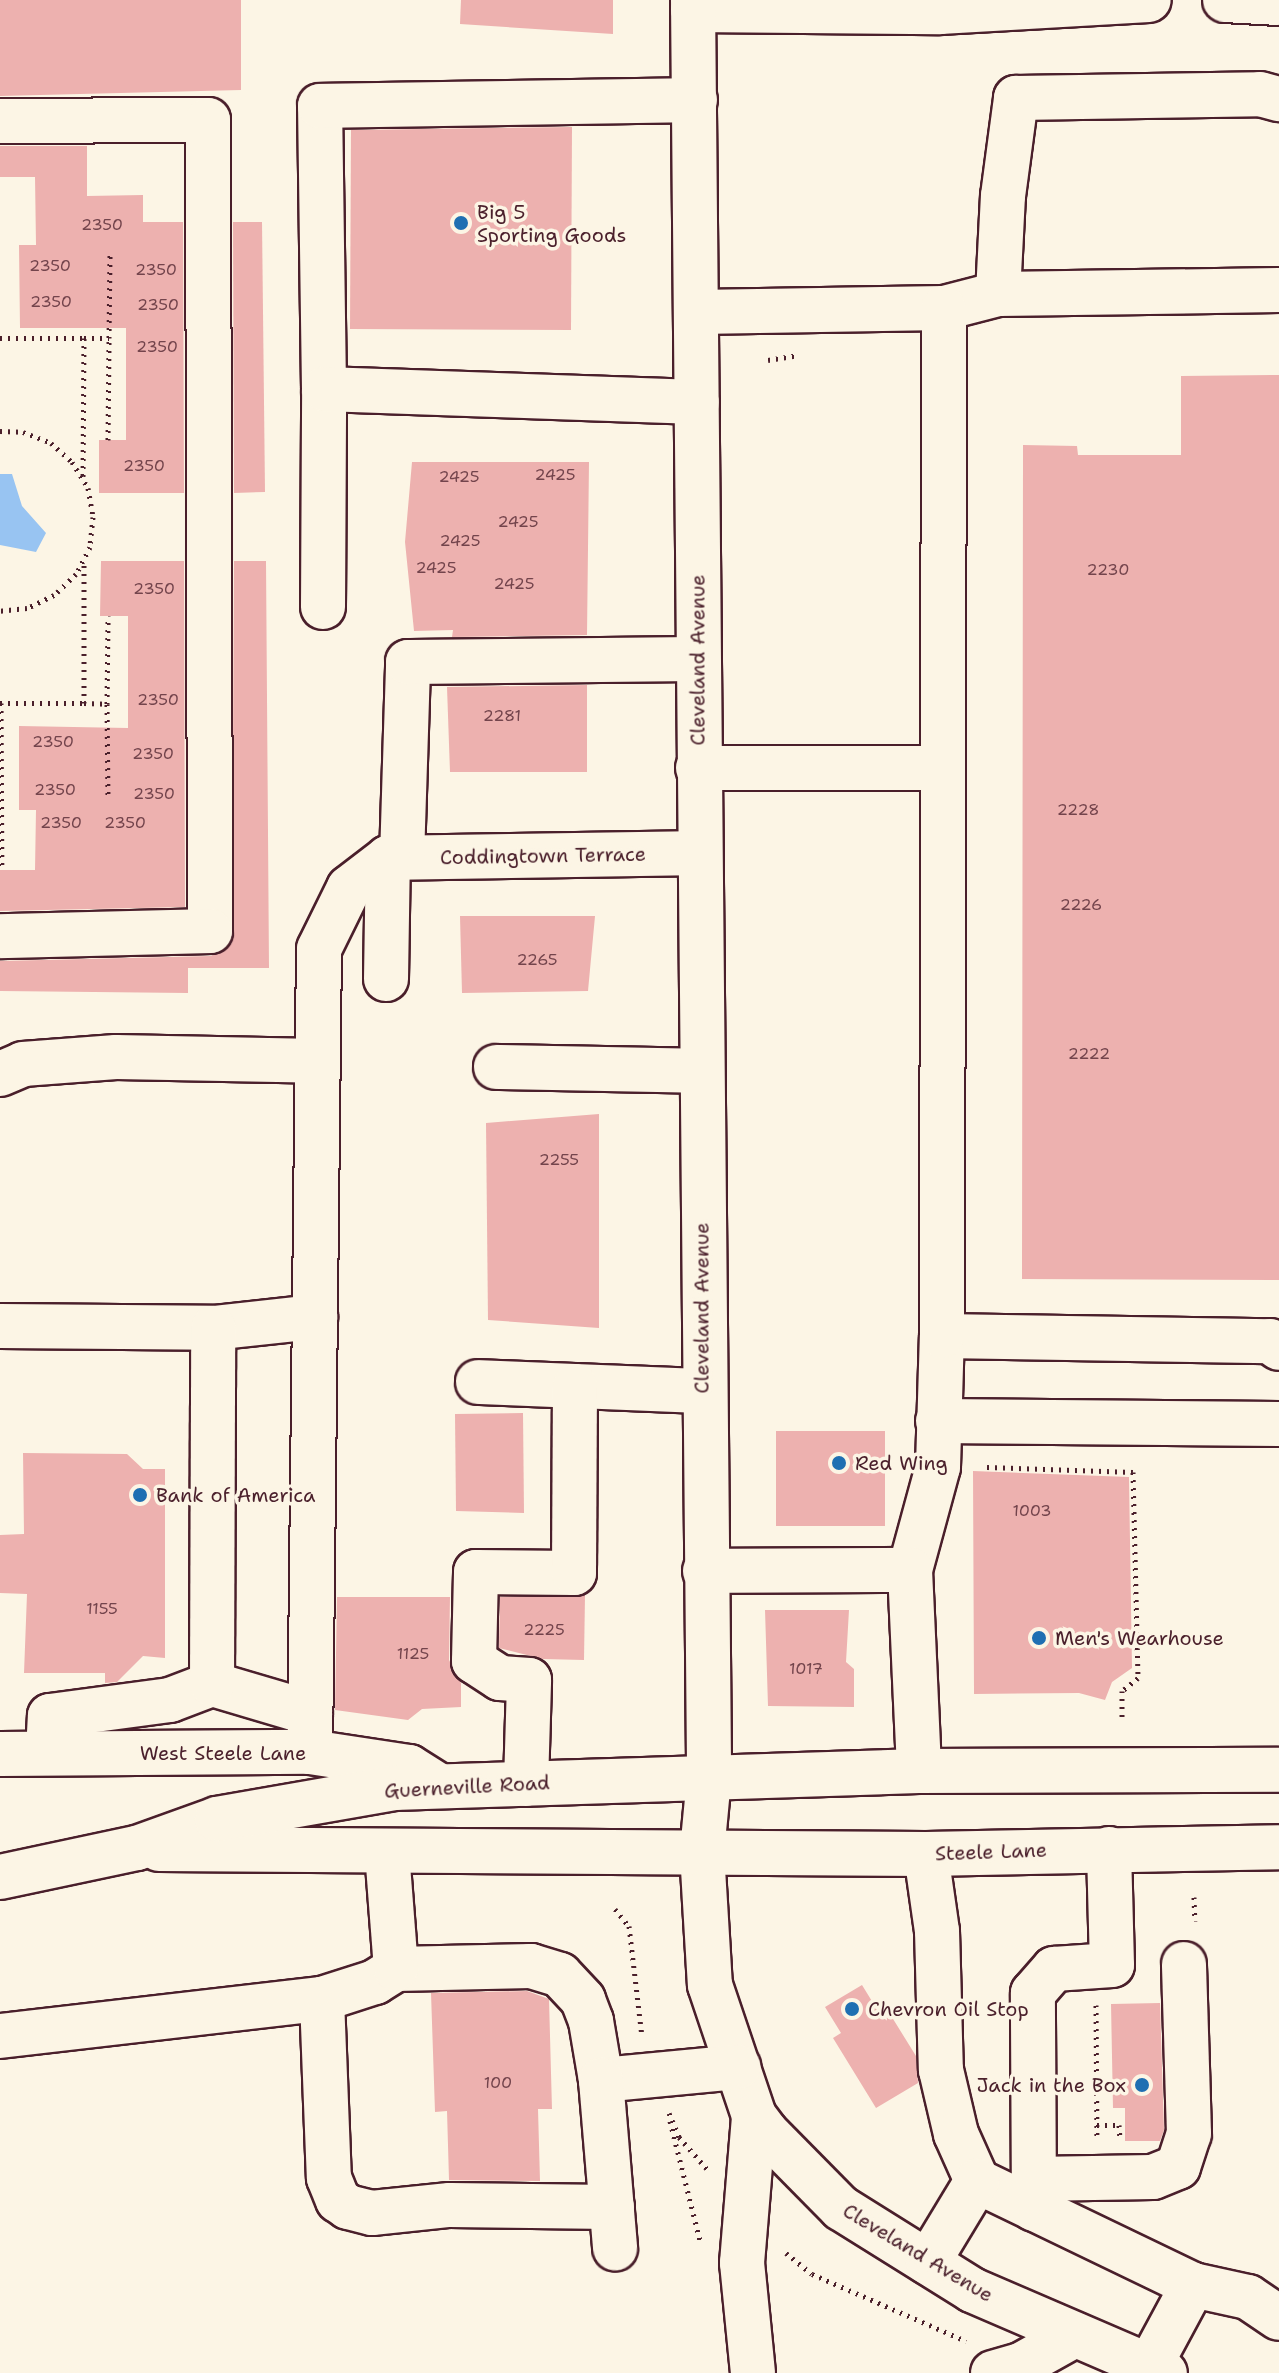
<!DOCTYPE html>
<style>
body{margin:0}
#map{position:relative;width:1279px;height:2373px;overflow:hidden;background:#fcf5e5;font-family:"Shantell Sans",sans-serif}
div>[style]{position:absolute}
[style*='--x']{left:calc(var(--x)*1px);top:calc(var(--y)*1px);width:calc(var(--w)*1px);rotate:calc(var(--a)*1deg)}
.water>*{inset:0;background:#98c4f2}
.building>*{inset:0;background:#edb1af}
.path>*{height:5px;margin-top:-2.5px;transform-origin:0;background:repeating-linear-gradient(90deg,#4a1f2b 0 2px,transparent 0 8px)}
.roads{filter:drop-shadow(2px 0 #4a1f2b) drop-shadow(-2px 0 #4a1f2b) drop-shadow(0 2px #4a1f2b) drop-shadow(0 -2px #4a1f2b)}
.minor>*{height:44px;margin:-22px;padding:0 22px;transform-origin:22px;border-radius:22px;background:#fcf5e5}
.major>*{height:44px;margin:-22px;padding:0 22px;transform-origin:22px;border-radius:22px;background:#fcf5e5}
.dots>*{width:22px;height:22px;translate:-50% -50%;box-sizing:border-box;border:4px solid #fcf5e5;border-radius:50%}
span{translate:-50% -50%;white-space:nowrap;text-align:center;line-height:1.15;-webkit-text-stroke:7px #fcf5e5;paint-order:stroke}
.number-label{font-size:16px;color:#73444c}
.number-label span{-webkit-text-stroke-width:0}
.poi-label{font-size:20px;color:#4a1f2b}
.left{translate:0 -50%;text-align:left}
.right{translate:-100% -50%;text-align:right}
.street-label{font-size:20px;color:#4a1f2b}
</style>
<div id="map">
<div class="water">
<div style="clip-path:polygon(0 474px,12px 474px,22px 506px,46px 533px,36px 552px,0 545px)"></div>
</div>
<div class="building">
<div style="clip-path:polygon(0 0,241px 0,241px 90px,0 96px)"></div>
<div style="clip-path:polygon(461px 0,613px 0,613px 34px,460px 24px)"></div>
<div style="clip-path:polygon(572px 127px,571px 330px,350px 329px,351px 130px)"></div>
<div style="clip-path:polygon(0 146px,87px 146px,87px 196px,143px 195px,143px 222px,183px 222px,184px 493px,99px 493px,99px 440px,126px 440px,126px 328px,20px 328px,19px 245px,36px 245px,35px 177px,0 177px)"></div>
<div style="clip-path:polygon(233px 222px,262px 222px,265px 492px,234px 493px)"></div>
<div style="clip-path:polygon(1279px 375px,1279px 1280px,1022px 1279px,1023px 445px,1077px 446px,1078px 455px,1181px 455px,1181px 376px)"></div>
<div style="clip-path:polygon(412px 462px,589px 462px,587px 635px,452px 637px,453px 630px,414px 631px,405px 542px)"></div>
<div style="clip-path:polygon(101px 561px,184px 561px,185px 907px,0 911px,0 870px,35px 870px,36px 810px,19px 810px,19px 726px,128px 728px,128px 616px,100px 616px)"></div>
<div style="clip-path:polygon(234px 561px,266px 561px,269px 968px,188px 968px,188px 993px,0 991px,0 961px,211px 956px,232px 943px)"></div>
<div style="clip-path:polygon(587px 685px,587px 772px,450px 772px,447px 687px)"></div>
<div style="clip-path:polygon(460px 916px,595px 916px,588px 991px,462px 993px)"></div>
<div style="clip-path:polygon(599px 1114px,599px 1328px,488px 1320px,486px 1123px)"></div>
<div style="clip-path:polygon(523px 1413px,524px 1513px,456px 1511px,455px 1414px)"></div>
<div style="clip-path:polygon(776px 1431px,885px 1431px,885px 1526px,776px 1526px)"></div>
<div style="clip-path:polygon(23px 1453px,127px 1454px,143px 1469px,165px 1469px,165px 1658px,143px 1656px,117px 1682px,105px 1683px,105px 1673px,24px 1673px,27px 1594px,0 1593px,0 1535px,24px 1534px)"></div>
<div style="clip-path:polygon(973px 1471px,1129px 1477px,1132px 1668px,1112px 1682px,1105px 1700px,1079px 1693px,974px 1694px)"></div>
<div style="clip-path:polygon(585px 1595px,584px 1660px,543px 1659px,499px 1648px,500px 1597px)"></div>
<div style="clip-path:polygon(337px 1597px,450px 1597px,449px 1660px,461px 1683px,461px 1707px,422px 1709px,408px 1720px,335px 1710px)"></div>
<div style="clip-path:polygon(765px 1610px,849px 1610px,846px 1662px,854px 1669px,854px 1707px,768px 1706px)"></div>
<div style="clip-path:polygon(862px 1985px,878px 2011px,885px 2006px,916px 2056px,918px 2083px,876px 2108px,833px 2038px,841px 2033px,825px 2007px)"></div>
<div style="clip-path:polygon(527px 1991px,549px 1999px,552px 2109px,538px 2109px,540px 2181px,449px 2180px,447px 2111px,435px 2112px,431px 1993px)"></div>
<div style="clip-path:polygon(1160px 2003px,1164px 2130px,1160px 2141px,1125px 2141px,1125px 2108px,1113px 2108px,1111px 2004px)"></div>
</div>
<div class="path">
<div style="--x:0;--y:338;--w:84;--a:0"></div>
<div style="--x:84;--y:338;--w:142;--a:90.4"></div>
<div style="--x:84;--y:338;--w:25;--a:0"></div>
<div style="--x:109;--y:338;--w:83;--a:-89.3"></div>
<div style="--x:768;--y:360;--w:30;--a:-9"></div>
<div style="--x:0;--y:431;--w:23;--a:2"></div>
<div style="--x:23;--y:432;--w:30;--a:21"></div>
<div style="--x:51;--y:443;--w:28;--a:42"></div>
<div style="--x:72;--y:462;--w:31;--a:58"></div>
<div style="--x:88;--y:488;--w:29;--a:80"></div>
<div style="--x:93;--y:517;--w:30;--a:96"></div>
<div style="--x:90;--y:547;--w:30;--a:117"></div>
<div style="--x:76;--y:574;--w:30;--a:136"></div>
<div style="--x:54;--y:595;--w:30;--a:154"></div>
<div style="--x:27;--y:608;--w:27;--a:174"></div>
<div style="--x:108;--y:440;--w:102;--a:-89.4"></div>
<div style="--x:0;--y:703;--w:84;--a:0"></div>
<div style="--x:84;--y:703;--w:143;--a:-90"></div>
<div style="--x:1;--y:703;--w:167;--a:89.7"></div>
<div style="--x:84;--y:703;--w:23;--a:2"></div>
<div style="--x:107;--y:704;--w:88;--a:-89.3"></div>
<div style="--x:107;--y:704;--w:95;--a:89.4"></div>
<div style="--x:987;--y:1467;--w:146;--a:2"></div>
<div style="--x:1133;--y:1472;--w:206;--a:88.6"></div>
<div style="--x:1138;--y:1678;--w:21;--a:141"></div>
<div style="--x:1122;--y:1691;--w:29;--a:90"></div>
<div style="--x:1194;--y:1897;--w:24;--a:88"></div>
<div style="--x:615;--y:1909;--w:22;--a:51"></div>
<div style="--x:629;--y:1926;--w:111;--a:83.3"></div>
<div style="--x:1096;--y:2005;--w:134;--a:89.6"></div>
<div style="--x:669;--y:2113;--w:26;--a:67"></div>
<div style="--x:679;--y:2137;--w:44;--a:48.7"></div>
<div style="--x:670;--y:2121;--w:123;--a:75.9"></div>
<div style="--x:1097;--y:2125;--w:22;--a:0"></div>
<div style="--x:1119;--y:2125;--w:13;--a:86"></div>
<div style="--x:786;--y:2253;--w:33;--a:39"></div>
<div style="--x:812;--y:2274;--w:168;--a:23.5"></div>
</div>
<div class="roads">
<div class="minor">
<div style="--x:1225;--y:0;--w:54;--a:3.2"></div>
<div style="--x:693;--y:10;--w:247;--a:0.5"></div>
<div style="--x:940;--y:12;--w:209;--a:-3.3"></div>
<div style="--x:0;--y:121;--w:208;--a:-0.3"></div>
<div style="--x:208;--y:120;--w:811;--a:89.86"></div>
<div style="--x:210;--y:931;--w:210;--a:178.6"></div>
<div style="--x:998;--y:294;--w:98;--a:-87.1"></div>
<div style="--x:1003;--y:196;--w:99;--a:-82.4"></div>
<div style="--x:1016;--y:98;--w:244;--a:-0.9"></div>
<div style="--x:1260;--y:94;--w:20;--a:15"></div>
<div style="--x:697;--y:312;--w:247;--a:-0.9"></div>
<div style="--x:944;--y:308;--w:56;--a:-14.5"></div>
<div style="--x:998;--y:294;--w:281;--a:-0.8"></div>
<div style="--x:324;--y:389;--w:283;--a:-90.8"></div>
<div style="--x:320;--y:106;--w:375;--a:-0.9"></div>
<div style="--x:323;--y:607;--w:218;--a:-89.7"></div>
<div style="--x:324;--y:389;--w:373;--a:2"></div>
<div style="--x:698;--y:768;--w:242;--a:0"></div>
<div style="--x:388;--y:858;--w:310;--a:-0.9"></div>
<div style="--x:402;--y:858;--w:196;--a:-88.2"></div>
<div style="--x:408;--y:662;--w:290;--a:-0.6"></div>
<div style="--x:386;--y:979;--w:121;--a:-89.1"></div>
<div style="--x:496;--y:1067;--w:205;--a:1.1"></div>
<div style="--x:0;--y:1074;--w:25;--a:-23"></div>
<div style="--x:23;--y:1064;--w:93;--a:-4.3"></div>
<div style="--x:116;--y:1057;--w:202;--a:1.1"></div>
<div style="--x:0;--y:1326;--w:213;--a:0.5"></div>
<div style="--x:213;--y:1328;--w:103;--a:-6.2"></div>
<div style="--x:942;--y:1336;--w:328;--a:0.9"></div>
<div style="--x:1270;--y:1341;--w:11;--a:38"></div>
<div style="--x:478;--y:1382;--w:225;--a:2.3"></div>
<div style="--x:938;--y:1421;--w:341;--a:0.5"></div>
<div style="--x:910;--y:1570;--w:107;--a:-74.8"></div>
<div style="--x:938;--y:1467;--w:131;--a:-88.3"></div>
<div style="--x:942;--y:1336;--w:1028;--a:-89.89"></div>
<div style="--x:705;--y:1571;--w:205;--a:-0.3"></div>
<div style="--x:910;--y:1570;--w:201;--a:87.4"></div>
<div style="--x:212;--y:1684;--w:102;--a:16.5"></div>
<div style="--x:48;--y:1752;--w:36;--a:-87"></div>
<div style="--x:50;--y:1716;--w:121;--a:-7.6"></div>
<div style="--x:170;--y:1700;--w:45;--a:-20.9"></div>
<div style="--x:212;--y:1684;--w:356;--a:-89.8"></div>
<div style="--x:310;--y:1752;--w:803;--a:-89.36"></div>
<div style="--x:319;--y:949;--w:68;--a:-63.8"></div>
<div style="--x:349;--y:888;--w:49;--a:-37.6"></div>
<div style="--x:0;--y:1754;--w:310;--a:-0.4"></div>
<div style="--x:310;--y:1752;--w:100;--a:8.6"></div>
<div style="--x:409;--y:1767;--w:36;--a:32"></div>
<div style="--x:526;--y:1784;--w:104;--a:-88.3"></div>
<div style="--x:529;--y:1680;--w:29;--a:-176"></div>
<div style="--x:500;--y:1678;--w:31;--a:-147"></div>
<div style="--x:474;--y:1661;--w:89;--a:-88.7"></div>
<div style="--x:476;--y:1572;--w:98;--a:0.6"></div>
<div style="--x:574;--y:1573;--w:187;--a:-89.7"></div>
<div style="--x:702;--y:1852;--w:133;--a:86.6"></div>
<div style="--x:710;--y:1985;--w:138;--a:71.4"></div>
<div style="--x:754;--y:2116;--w:20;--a:53"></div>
<div style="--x:766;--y:2132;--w:107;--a:45.4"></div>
<div style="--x:841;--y:2208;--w:155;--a:32"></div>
<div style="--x:972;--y:2290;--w:210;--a:23.3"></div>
<div style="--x:926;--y:1854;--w:78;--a:81.9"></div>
<div style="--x:937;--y:1931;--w:139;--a:88.4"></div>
<div style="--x:941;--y:2070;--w:66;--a:76.8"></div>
<div style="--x:956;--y:2134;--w:51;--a:65.9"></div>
<div style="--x:977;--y:2181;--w:240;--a:25.7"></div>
<div style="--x:1193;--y:2285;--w:56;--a:12.3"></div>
<div style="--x:1248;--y:2297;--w:37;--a:34"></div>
<div style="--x:396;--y:1969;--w:135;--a:-1.3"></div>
<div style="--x:531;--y:1966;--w:30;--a:17"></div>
<div style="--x:560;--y:1975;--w:34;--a:47"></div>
<div style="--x:583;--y:2000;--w:22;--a:69"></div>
<div style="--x:591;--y:2021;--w:60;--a:80.4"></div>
<div style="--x:601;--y:2080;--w:138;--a:-5.4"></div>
<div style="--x:322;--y:1999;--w:179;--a:87.8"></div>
<div style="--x:329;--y:2178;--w:24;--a:68"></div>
<div style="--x:338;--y:2200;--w:12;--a:35"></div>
<div style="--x:348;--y:2207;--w:25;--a:14"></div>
<div style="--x:372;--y:2213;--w:78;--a:-5.9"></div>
<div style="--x:450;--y:2205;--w:162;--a:0.7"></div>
<div style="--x:0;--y:2036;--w:324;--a:-6.6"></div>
<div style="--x:322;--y:1999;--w:56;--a:-17.8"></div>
<div style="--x:375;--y:1982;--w:25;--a:-32"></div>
<div style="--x:396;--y:1969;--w:116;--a:-94.4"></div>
<div style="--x:601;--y:2080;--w:169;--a:85.2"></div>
<div style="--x:1034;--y:2179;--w:119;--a:-1"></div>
<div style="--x:1153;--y:2177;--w:27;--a:-22"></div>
<div style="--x:1178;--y:2167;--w:35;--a:-72"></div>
<div style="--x:1189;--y:2134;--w:170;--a:-91.7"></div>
<div style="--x:1034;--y:2209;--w:216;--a:-90.3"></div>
<div style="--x:1033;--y:1993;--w:32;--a:-49"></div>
<div style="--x:1054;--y:1969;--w:58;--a:-3.9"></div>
<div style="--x:1112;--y:1965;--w:116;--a:-91.5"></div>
<div style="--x:928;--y:2262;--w:95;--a:-58.8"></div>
<div style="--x:1150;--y:2365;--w:91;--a:-61.7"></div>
<div style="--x:753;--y:2373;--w:111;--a:-95.7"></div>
<div style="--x:742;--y:2263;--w:147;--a:-85.3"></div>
<div style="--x:993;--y:2373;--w:29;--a:-16"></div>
<div style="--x:1021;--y:2365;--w:62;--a:-29.1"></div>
</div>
<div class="major">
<div style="--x:693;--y:0;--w:1778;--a:89.48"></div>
<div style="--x:709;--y:1778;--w:74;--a:95.4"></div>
<div style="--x:159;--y:1849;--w:767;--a:0.37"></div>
<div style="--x:926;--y:1854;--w:353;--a:-1.1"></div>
<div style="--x:0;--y:1877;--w:140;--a:-12"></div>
<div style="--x:137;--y:1848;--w:85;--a:-19.9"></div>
<div style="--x:217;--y:1819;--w:180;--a:-9.9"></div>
<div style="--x:394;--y:1788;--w:525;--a:-1.85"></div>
<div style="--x:919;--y:1771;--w:360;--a:-0.2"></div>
</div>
</div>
<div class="dots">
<div style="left:461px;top:223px;background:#1f6fb2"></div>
<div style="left:839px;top:1463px;background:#1f6fb2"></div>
<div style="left:140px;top:1495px;background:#1f6fb2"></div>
<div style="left:1039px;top:1638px;background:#1f6fb2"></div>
<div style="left:852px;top:2009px;background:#1f6fb2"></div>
<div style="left:1142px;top:2085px;background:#1f6fb2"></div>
</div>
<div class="number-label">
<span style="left:102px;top:225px">2350</span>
<span style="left:50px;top:266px">2350</span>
<span style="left:156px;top:270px">2350</span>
<span style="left:51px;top:302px">2350</span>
<span style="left:158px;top:305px">2350</span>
<span style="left:157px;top:347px">2350</span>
<span style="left:144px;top:466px">2350</span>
<span style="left:555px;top:475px">2425</span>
<span style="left:459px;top:477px">2425</span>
<span style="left:518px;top:522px">2425</span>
<span style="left:460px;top:541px">2425</span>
<span style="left:436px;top:568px">2425</span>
<span style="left:1108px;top:570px">2230</span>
<span style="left:514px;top:584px">2425</span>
<span style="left:154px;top:589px">2350</span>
<span style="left:158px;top:700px">2350</span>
<span style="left:502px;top:716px">2281</span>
<span style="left:53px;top:742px">2350</span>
<span style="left:153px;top:754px">2350</span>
<span style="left:55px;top:790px">2350</span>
<span style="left:154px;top:794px">2350</span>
<span style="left:1078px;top:810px">2228</span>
<span style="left:61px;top:823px">2350</span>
<span style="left:125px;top:823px">2350</span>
<span style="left:1081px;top:905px">2226</span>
<span style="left:537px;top:960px">2265</span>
<span style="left:1089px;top:1054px">2222</span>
<span style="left:559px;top:1160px">2255</span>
<span style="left:1032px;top:1511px">1003</span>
<span style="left:102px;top:1609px">1155</span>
<span style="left:544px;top:1630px">2225</span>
<span style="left:413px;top:1654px">1125</span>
<span style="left:806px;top:1669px">1017</span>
<span style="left:498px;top:2083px">100</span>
</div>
<div class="poi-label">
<span class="left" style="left:477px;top:224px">Big 5<br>Sporting Goods</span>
<span class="left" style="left:855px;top:1463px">Red Wing</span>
<span class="left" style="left:156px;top:1495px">Bank of America</span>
<span class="left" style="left:1055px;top:1638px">Men's Wearhouse</span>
<span class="left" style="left:868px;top:2009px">Chevron Oil Stop</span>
<span class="right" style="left:1126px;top:2085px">Jack in the Box</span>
</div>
<div class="street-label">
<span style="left:698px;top:660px;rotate:-90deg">Cleveland Avenue</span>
<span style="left:543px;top:856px;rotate:-1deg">Coddingtown Terrace</span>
<span style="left:702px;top:1308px;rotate:-90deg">Cleveland Avenue</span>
<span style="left:223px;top:1753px">West Steele Lane</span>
<span style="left:467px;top:1787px;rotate:-3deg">Guerneville Road</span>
<span style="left:991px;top:1852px;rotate:-2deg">Steele Lane</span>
<span style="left:918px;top:2253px;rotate:31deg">Cleveland Avenue</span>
</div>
</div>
